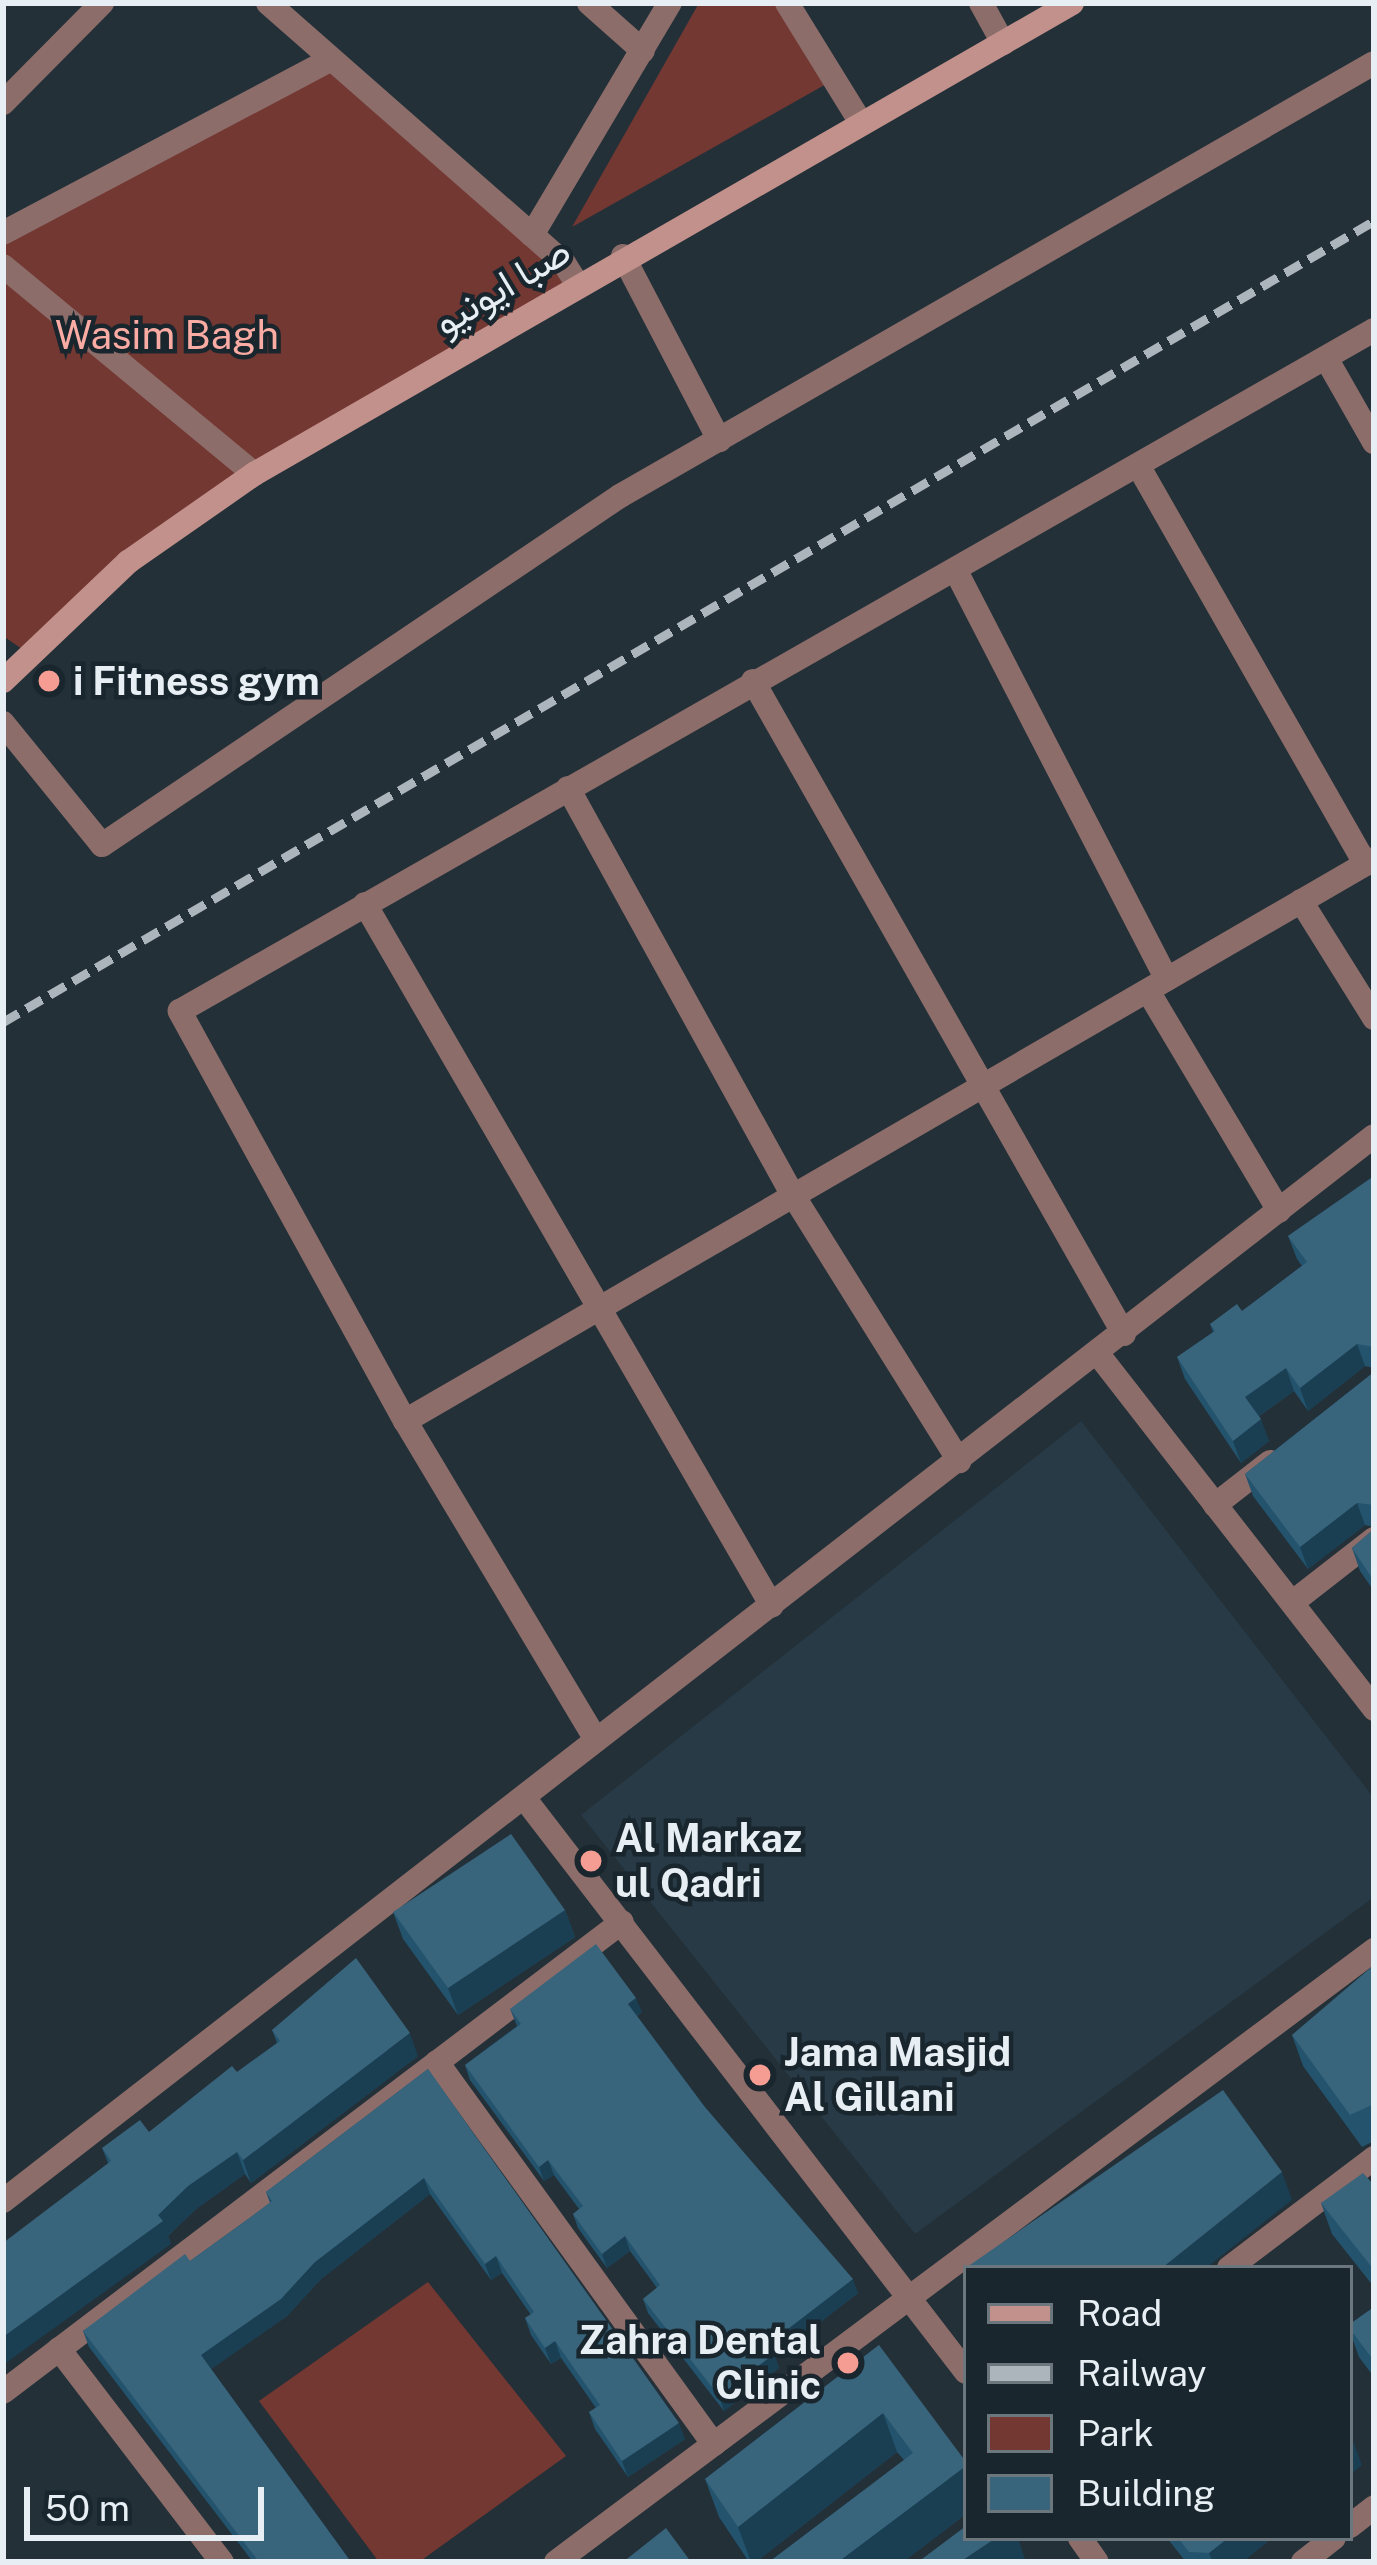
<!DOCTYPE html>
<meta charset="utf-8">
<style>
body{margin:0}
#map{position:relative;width:1377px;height:2565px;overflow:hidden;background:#233038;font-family:"Public Sans",Vazirmatn,sans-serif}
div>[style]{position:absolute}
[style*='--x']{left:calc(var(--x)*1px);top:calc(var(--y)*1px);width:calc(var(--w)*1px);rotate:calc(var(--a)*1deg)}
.built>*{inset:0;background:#273a46}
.green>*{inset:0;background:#743833}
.street>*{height:24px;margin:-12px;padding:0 12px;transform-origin:12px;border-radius:12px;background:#8c6d6a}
.secondary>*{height:24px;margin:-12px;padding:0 12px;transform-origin:12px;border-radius:12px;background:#c2918b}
.rail>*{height:9px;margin-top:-4.5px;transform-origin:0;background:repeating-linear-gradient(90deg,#acb5bb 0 18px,transparent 0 27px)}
.wall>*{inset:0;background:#23536d}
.shaded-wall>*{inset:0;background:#1a3e52}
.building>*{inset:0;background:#38647c}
.dots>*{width:33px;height:33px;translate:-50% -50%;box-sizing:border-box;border:6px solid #19262d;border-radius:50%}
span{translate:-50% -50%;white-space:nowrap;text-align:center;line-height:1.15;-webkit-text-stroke:9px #19262d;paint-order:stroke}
.street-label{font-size:39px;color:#e7eff4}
.park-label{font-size:39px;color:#faaba3}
.poi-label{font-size:39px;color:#e7eff4;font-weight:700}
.left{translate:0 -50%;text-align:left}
.right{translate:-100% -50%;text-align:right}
.frame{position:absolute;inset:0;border:6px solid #e7eff4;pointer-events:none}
.legend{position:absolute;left:963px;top:2265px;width:390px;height:276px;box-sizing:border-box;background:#19262d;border:3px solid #6b767d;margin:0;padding:15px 21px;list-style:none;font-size:36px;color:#e7eff4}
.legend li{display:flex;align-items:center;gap:24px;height:60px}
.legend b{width:60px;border:3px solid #6b767d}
.scale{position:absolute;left:24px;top:2487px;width:240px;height:54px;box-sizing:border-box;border:6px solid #e7eff4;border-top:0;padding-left:15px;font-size:36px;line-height:42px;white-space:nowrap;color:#e7eff4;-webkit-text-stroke:9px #19262d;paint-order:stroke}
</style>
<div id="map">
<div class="built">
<div style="clip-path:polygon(1081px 1421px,1374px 1798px,1374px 1897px,915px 2234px,581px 1815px)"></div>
</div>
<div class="green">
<div style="clip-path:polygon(699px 3px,777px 3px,828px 83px,572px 227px)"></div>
<div style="clip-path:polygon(330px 60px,577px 284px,254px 474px,28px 653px,3px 636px,3px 239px)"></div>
<div style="clip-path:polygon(428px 2282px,566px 2456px,419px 2562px,379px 2562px,259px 2401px)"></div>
</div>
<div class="street">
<div style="--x:268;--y:3;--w:394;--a:41.3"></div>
<div style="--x:564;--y:263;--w:25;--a:58"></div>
<div style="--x:589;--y:3;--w:72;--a:41.6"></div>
<div style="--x:787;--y:3;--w:141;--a:58.3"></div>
<div style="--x:981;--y:3;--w:46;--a:61.2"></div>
<div style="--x:3;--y:103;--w:141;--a:-45.3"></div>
<div style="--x:3;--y:233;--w:370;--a:-27.9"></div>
<div style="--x:532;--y:235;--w:270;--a:-59.3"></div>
<div style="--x:623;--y:256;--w:208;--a:62.4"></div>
<div style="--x:3;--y:266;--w:326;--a:39.6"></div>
<div style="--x:1326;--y:358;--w:97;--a:60.3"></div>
<div style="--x:1139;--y:467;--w:457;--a:60.3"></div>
<div style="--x:957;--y:573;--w:457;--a:62.7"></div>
<div style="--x:753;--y:681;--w:751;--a:60.4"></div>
<div style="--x:3;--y:723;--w:157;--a:50.9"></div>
<div style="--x:102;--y:845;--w:625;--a:-33.97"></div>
<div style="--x:620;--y:496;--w:869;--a:-29.87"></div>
<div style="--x:568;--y:788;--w:465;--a:61.1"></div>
<div style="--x:793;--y:1195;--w:314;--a:58"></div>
<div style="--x:1301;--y:901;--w:138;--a:58"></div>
<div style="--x:365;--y:904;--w:811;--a:59.9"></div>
<div style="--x:1148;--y:991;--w:256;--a:59.2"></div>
<div style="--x:1098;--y:1354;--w:450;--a:52.1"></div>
<div style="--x:405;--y:1421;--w:1120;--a:-30.11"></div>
<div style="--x:1215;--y:1505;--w:70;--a:-38"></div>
<div style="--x:1293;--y:1602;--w:103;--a:-37.9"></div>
<div style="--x:595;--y:1738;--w:370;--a:-120.9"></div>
<div style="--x:405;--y:1421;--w:468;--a:-118.8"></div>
<div style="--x:180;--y:1011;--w:1375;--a:-29.7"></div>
<div style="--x:525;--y:1799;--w:723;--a:52.42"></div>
<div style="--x:437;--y:2062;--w:472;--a:54.1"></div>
<div style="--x:3;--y:2201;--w:1736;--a:-37.84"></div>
<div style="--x:1229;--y:2268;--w:182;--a:-37.2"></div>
<div style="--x:59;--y:2349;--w:268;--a:52.6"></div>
<div style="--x:3;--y:2392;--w:777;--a:-37.21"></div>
<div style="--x:1350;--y:2526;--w:31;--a:-38"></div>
<div style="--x:1080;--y:2538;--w:29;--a:55"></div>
<div style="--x:556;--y:2562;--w:1022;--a:-36.8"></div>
<div style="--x:1303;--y:2562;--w:39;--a:-38"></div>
</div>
<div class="secondary">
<div style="--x:3;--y:681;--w:173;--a:-43.6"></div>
<div style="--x:128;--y:562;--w:154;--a:-34.9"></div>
<div style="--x:254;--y:474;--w:944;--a:-29.93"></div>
</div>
<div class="rail">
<div style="--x:3;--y:1022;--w:1588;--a:-30.3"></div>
</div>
<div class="wall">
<div style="clip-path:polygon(1374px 1176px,1374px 1368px,1365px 1366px,1308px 1411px,1294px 1391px,1259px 1416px,1269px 1441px,1241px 1463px,1185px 1379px,1177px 1357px,1213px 1332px,1210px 1324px,1242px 1311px,1302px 1266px,1297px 1259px,1288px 1236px)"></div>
<div style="clip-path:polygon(1374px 1372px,1374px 1527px,1365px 1525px,1308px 1569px,1253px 1496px,1245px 1474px)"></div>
<div style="clip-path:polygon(1374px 1529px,1374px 1591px,1360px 1571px,1352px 1548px)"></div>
<div style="clip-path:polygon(565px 1910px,575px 1937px,458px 2015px,403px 1939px,393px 1912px)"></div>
<div style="clip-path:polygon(1374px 1965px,1374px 2141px,1362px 2147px,1303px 2066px,1292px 2035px)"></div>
<div style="clip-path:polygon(510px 2009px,642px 2012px,637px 2016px,704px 2106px,858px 2293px,775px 2357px,779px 2368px,724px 2411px,648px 2313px,643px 2299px,657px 2288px,630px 2251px,607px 2268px,578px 2228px,573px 2214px,579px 2209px,554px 2175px,544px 2181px,470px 2080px,465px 2065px,517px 2026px)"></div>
<div style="clip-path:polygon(272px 2030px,418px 2056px,251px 2183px,245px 2174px,196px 2209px,168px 2236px,171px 2244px,108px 2163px,102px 2148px,149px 2132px,237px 2072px,277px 2043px)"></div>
<div style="clip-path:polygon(428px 2069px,685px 2439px,628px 2477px,595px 2429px,589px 2412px,596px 2408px,561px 2358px,551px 2364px,531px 2335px,525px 2318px,531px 2315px,502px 2273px,491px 2280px,430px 2194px,321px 2279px,287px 2316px,211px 2369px,351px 2562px,253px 2562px,89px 2347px,83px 2331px,190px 2261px,270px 2203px,266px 2192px)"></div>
<div style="clip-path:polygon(1374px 2185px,1374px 2287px,1332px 2234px,1321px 2203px)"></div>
<div style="clip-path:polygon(1374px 2307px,1374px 2377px,1359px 2357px,1350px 2332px,1350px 2324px)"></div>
<div style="clip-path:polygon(879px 2345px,966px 2514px,903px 2562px,769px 2562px,904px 2460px,897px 2452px,756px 2562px,749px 2562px,719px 2517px,705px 2479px)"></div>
<div style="clip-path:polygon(1167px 2538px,1272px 2538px,1242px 2562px,1186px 2562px)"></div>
</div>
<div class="shaded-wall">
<div style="clip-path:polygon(1357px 1344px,1365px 1366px,1308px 1411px,1300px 1388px)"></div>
<div style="clip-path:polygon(1286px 1368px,1294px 1391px,1254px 1419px,1245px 1397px)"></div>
<div style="clip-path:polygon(1261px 1419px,1269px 1441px,1241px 1463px,1233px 1441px)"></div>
<div style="clip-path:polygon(1357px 1503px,1365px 1525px,1308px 1569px,1300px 1547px)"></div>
<div style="clip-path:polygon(565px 1910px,575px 1937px,458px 2015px,448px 1988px)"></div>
<div style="clip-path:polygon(636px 1998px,642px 2012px,633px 2018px,628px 2004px)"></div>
<div style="clip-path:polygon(410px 2033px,418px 2056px,251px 2183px,243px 2160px)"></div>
<div style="clip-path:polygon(237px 2152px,245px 2174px,196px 2209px,168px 2236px,171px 2244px,3px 2365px,3px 2337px,158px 2215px,188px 2186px)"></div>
<div style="clip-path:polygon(548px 2160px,554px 2175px,544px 2181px,539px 2167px)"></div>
<div style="clip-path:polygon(1282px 2172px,1292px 2200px,1206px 2268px,1162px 2268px)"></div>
<div style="clip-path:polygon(424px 2178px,430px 2194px,321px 2279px,287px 2316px,207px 2372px,201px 2355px,315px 2262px)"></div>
<div style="clip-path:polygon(625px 2236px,630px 2251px,607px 2268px,602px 2254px)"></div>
<div style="clip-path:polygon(496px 2256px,502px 2273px,491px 2280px,485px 2264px)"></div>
<div style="clip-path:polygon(853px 2279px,858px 2293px,775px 2357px,779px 2368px,724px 2411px,719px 2396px,767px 2345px)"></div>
<div style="clip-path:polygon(555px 2341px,561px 2358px,551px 2364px,545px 2348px)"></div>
<div style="clip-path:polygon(883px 2413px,897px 2452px,756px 2562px,751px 2562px,738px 2527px)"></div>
<div style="clip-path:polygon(679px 2423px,685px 2439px,628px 2477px,622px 2461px)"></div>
<div style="clip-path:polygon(1352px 2438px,1362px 2465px,1350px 2475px,1350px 2440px)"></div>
<div style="clip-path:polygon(966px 2466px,966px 2514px,903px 2562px,838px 2562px)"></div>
<div style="clip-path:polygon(996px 2538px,1018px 2538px,1026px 2562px,960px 2562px)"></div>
<div style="clip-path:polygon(1228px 2538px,1272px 2538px,1242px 2562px,1213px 2562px,1209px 2553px)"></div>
</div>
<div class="building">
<div style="clip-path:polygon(1374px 1176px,1374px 1347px,1357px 1344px,1300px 1388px,1286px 1368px,1245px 1397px,1261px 1419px,1233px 1441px,1177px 1357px,1215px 1331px,1210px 1324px,1237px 1304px,1242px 1311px,1307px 1262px,1288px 1236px)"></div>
<div style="clip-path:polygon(1374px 1372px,1374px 1505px,1357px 1503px,1300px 1547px,1245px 1474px)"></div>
<div style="clip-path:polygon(1374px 1529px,1374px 1581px,1352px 1548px)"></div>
<div style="clip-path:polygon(511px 1834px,565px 1910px,448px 1988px,393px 1912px)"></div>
<div style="clip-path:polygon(596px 1944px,636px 1998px,628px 2004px,704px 2106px,853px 2279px,767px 2345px,774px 2354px,719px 2396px,643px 2299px,660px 2285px,625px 2236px,602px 2254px,573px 2214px,583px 2206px,548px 2160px,539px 2167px,465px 2065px,521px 2024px,510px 2009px)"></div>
<div style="clip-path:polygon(356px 1958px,410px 2033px,243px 2160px,237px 2152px,188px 2186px,158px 2215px,163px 2221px,3px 2337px,3px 2243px,111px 2161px,102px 2148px,140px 2120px,149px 2132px,232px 2066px,237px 2072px,280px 2041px,272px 2030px)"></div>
<div style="clip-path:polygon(1374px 1965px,1374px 2104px,1350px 2115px,1292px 2035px)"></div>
<div style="clip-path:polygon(428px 2069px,679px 2423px,622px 2461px,589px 2412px,600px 2405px,555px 2341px,545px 2348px,525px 2318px,534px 2312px,496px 2256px,485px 2264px,424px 2178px,315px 2262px,281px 2299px,201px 2355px,351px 2562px,259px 2562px,83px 2331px,185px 2254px,190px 2261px,251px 2217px,272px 2201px,266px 2192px)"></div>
<div style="clip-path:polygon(1223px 2090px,1282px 2172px,1162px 2268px,967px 2267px)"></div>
<div style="clip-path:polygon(1363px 2173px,1374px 2185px,1374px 2270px,1321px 2203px)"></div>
<div style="clip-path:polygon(1374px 2307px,1374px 2361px,1350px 2329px,1350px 2324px)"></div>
<div style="clip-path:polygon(879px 2345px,966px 2462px,966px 2466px,838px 2562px,769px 2562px,913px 2453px,883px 2413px,738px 2527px,705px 2479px)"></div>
<div style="clip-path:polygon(966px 2526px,966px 2538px,996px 2538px,960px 2562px,918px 2562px)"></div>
<div style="clip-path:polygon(666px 2528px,691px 2562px,623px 2562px)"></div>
<div style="clip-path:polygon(1178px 2538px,1228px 2538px,1209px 2553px,1189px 2552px)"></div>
</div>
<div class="dots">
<div style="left:49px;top:681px;background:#f59c93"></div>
<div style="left:591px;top:1861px;background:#f59c93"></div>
<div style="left:760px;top:2075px;background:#f59c93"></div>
<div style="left:848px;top:2363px;background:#f59c93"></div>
</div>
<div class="street-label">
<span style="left:502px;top:286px;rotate:-31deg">صبا ایونیو</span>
</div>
<div class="park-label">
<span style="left:167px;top:335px">Wasim Bagh</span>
</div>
<div class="poi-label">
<span class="left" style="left:73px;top:681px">i Fitness gym</span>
<span class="left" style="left:615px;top:1861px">Al Markaz<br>ul Qadri</span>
<span class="left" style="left:784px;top:2075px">Jama Masjid<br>Al Gillani</span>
<span class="right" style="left:821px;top:2363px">Zahra Dental<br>Clinic</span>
</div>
<div class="frame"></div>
<ul class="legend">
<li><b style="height:15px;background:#c2918b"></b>Road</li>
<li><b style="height:15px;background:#acb5bb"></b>Railway</li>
<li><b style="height:33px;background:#743833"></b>Park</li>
<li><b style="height:33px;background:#38647c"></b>Building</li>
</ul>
<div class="scale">50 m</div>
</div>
